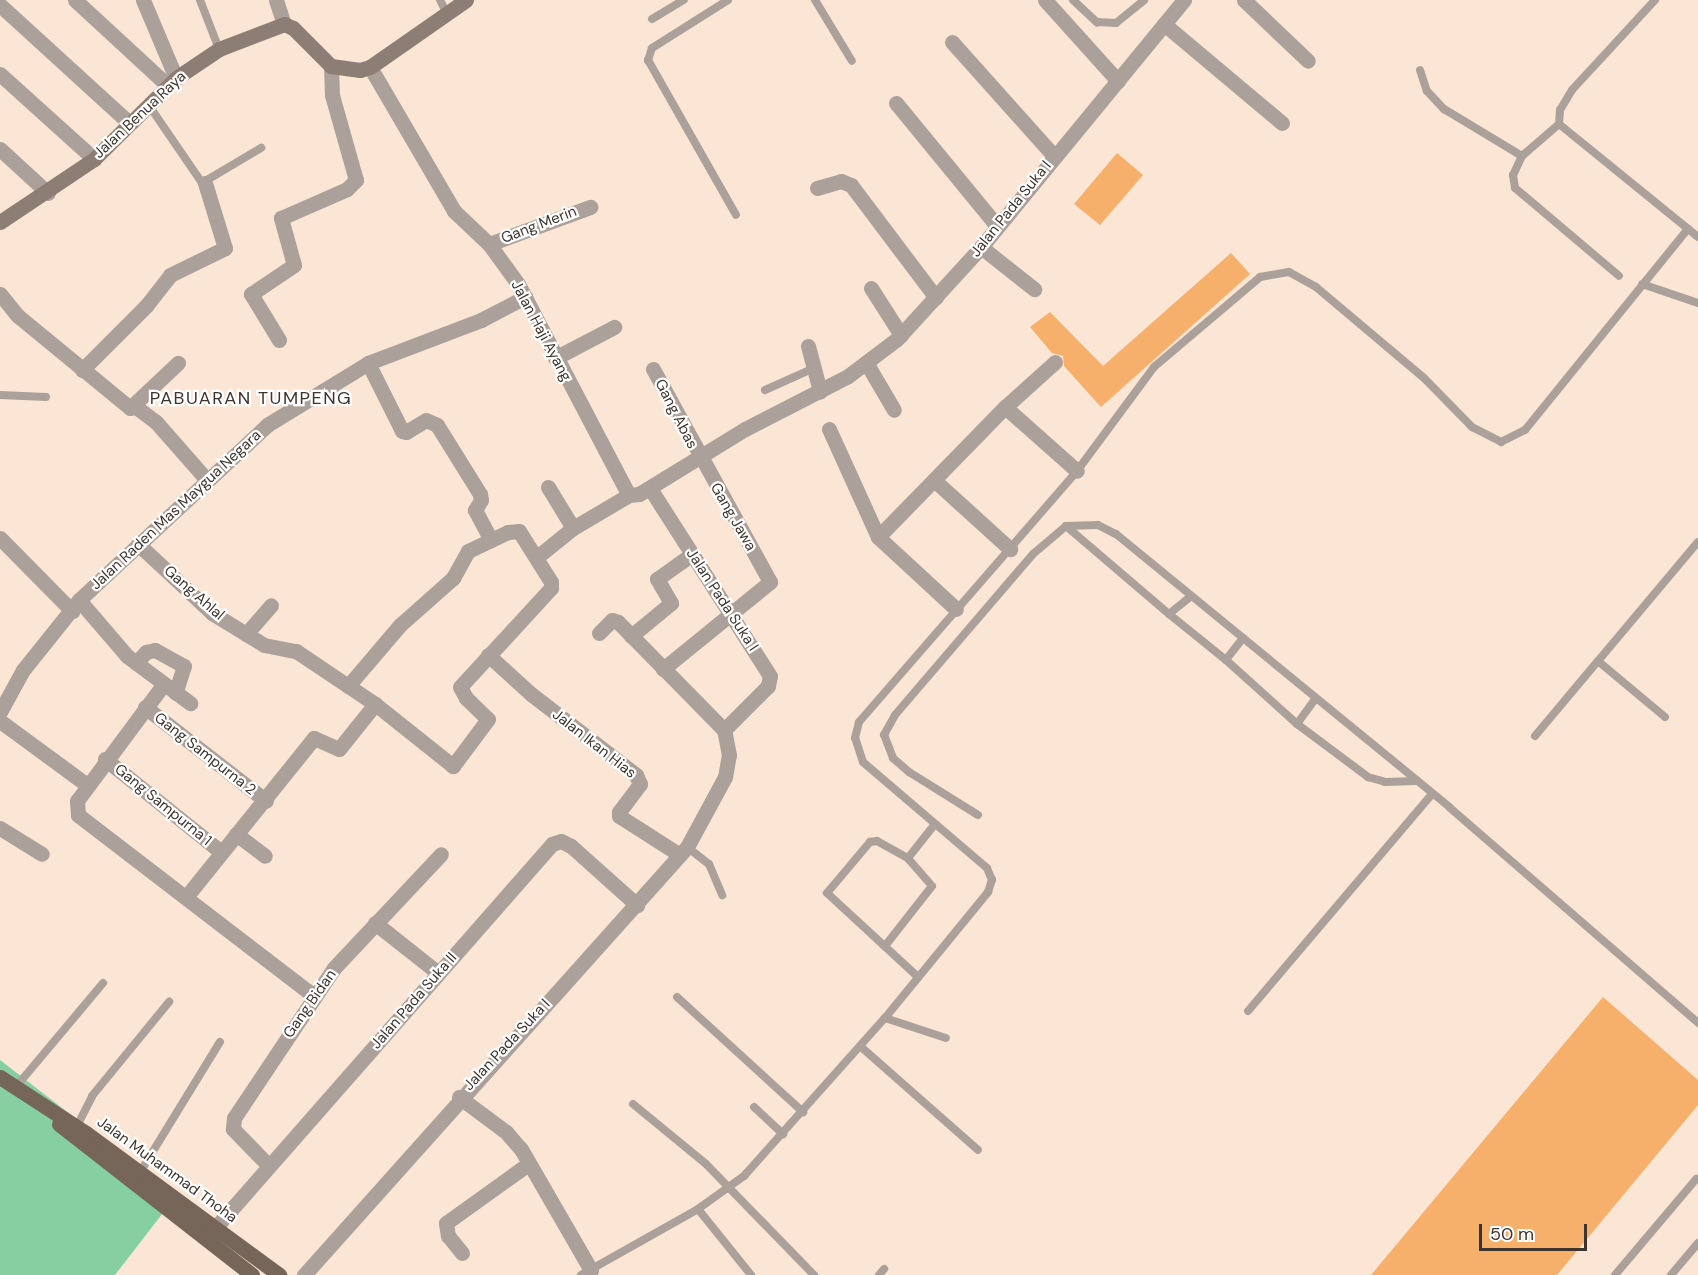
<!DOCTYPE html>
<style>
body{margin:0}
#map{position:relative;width:1698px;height:1275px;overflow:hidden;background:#fbe5d5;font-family:"DM Sans",sans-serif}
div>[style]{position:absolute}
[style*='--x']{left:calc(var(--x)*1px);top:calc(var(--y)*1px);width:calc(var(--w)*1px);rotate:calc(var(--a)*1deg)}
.green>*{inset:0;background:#86cfa1}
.building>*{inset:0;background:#f7b06b}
.lane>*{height:8px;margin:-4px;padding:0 4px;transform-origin:4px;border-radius:4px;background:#aba19a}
.street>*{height:15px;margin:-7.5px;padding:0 7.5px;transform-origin:7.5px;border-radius:7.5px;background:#aba19a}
.secondary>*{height:15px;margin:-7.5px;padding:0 7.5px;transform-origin:7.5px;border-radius:7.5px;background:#8c7e74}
.primary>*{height:15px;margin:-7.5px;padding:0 7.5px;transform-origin:7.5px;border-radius:7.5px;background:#766559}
span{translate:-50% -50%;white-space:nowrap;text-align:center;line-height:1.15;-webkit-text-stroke:4.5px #fff;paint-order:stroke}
.street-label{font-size:15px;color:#3d342e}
.quarter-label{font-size:18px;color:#3d342e;letter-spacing:1.5px}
.scale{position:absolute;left:1479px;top:1224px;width:108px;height:27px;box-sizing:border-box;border:3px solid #3d342e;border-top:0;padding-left:8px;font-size:18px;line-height:21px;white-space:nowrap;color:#3d342e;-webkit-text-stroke:4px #fff;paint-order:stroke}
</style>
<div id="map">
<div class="green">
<div style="clip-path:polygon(0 1060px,176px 1196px,115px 1275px,0 1275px)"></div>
</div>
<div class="building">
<div style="clip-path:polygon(1117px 153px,1143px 175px,1100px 225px,1074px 204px)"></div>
<div style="clip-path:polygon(1231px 253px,1250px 274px,1101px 407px,1064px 366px,1063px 356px,1052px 353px,1030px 327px,1050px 312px,1103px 366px)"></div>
<div style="clip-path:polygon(1603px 997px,1698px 1080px,1698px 1105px,1557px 1275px,1371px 1275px)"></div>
</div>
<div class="lane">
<div style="--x:200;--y:0;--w:53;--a:68.8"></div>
<div style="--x:440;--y:0;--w:16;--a:63"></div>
<div style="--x:728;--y:0;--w:90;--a:147.7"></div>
<div style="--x:652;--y:48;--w:13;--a:108"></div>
<div style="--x:648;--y:60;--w:178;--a:60.4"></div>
<div style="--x:815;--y:0;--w:71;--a:58.8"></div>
<div style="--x:1073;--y:0;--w:33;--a:43"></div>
<div style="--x:1097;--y:22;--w:19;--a:3"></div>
<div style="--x:1116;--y:23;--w:36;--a:-39"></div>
<div style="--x:1655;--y:0;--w:122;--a:132.7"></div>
<div style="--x:1572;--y:90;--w:23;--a:121"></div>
<div style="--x:1560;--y:110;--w:14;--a:94"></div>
<div style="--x:1559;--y:124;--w:179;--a:39.1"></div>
<div style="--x:652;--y:19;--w:37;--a:-31"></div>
<div style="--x:1420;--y:70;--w:22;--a:72"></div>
<div style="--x:1427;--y:91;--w:25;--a:47"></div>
<div style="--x:1444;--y:109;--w:91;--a:31.1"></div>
<div style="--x:1522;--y:156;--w:49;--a:-40.9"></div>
<div style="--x:148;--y:104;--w:96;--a:55.6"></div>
<div style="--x:202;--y:183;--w:69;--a:-30.7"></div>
<div style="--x:1522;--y:156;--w:21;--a:115"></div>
<div style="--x:1513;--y:175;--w:13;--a:81"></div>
<div style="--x:1515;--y:188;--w:136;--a:40.2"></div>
<div style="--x:1642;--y:284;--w:59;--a:18.7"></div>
<div style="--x:765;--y:390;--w:51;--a:-24.1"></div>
<div style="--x:0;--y:395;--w:46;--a:2.5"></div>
<div style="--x:1066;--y:526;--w:135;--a:40.5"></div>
<div style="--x:1169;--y:614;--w:28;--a:-39"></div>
<div style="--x:1169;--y:614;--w:73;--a:38.9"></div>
<div style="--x:1243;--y:638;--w:28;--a:128"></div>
<div style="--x:1226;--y:660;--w:96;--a:42"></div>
<div style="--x:1297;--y:724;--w:89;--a:36.7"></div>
<div style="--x:1368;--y:777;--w:18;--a:16"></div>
<div style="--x:1385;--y:782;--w:31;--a:-2"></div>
<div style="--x:1665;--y:717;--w:87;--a:-140.1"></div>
<div style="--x:1598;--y:661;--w:155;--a:-50"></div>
<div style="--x:1297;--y:724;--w:31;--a:-54"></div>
<div style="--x:1535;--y:736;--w:98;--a:-50"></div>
<div style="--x:978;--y:815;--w:81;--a:-148.1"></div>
<div style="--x:909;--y:772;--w:21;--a:-139"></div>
<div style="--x:893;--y:758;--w:25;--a:-111"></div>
<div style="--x:884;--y:735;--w:23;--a:-61"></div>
<div style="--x:895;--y:715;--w:212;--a:-49.4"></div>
<div style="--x:1033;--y:554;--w:43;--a:-40.3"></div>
<div style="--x:1066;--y:526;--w:32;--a:-2"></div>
<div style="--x:1098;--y:525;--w:20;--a:27"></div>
<div style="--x:1116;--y:534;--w:431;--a:39.3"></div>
<div style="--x:1449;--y:807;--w:330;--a:40.9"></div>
<div style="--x:687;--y:847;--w:28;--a:38"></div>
<div style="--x:709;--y:864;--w:34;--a:67"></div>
<div style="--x:885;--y:946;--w:76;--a:-51.9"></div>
<div style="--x:932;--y:886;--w:37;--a:-131"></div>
<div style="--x:918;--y:977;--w:124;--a:-137.3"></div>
<div style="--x:827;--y:893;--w:67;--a:-49.9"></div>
<div style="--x:870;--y:842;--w:7;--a:-8"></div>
<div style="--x:877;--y:841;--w:35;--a:29"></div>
<div style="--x:908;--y:858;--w:43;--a:-51.5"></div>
<div style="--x:677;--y:997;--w:171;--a:42.4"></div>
<div style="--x:1248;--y:1011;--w:285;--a:-49.7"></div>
<div style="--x:885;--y:1018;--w:64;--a:18.2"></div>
<div style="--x:860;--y:1046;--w:157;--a:41.4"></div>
<div style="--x:15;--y:1088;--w:137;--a:-50"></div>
<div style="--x:633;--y:1104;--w:94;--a:39.4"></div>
<div style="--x:706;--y:1164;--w:155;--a:45.8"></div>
<div style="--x:754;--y:1107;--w:40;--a:43"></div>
<div style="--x:75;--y:1130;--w:38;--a:-63"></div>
<div style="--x:92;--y:1096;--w:122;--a:-50.7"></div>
<div style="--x:139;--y:1174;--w:155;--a:-58.5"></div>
<div style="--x:698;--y:1209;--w:85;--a:51.2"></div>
<div style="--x:581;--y:1275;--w:134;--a:-29.4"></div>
<div style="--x:698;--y:1209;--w:57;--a:-35.7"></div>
<div style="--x:744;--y:1176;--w:212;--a:-48.3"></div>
<div style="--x:885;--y:1018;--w:163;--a:-50.7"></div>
<div style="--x:988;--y:892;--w:13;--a:-72"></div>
<div style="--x:992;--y:880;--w:13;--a:-113"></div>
<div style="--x:987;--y:868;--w:163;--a:-139.5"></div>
<div style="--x:863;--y:762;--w:25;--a:-108"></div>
<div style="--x:855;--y:738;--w:16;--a:-76"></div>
<div style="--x:859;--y:722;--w:332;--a:-49"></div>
<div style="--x:1077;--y:471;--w:129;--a:-53.5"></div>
<div style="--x:1154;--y:367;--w:139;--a:-40.3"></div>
<div style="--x:1260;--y:277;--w:29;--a:-10"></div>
<div style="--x:1289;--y:272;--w:31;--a:29"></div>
<div style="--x:1316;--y:287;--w:141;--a:40.1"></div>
<div style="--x:1424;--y:378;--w:69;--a:45.6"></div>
<div style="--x:1472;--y:427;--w:33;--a:27"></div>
<div style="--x:1501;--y:442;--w:27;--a:-27"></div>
<div style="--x:1525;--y:430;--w:259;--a:-51"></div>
<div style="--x:879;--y:1275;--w:8;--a:-50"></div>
<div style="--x:1615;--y:1275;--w:126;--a:-49.8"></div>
<div style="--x:1671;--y:1275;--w:42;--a:-49.8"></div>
</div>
<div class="street">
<div style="--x:75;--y:0;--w:125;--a:42.7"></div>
<div style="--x:143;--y:0;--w:85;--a:67.1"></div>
<div style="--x:276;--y:0;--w:25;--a:72"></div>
<div style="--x:1045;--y:0;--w:109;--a:48"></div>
<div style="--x:1244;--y:0;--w:88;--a:43.6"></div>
<div style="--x:0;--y:5;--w:173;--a:42.4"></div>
<div style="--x:1164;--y:24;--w:154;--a:40"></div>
<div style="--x:952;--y:42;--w:153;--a:48.2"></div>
<div style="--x:370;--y:67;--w:167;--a:59.7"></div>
<div style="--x:454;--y:211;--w:48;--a:43.3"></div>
<div style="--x:489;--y:244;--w:49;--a:54.1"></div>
<div style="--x:518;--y:284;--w:238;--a:62.3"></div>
<div style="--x:629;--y:495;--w:10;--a:-6"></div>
<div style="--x:639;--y:494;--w:124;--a:-31.5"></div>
<div style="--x:745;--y:429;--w:116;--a:-27.2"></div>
<div style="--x:848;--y:376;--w:61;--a:-37.1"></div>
<div style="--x:897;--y:339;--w:125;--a:-47.6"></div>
<div style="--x:981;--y:247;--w:320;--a:-50.6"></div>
<div style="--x:0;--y:74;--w:127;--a:42.1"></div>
<div style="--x:896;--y:103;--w:159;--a:50.6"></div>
<div style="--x:0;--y:149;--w:65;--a:42.5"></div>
<div style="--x:817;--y:188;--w:25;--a:-16"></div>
<div style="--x:841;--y:181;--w:11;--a:22"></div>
<div style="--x:851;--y:185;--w:141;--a:53"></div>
<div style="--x:489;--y:244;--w:108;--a:-20.1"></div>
<div style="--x:981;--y:247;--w:68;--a:38.4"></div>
<div style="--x:871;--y:288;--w:56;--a:57.4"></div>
<div style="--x:0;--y:294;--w:28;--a:51"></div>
<div style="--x:18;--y:316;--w:145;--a:39.4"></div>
<div style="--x:130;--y:408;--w:66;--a:-43.2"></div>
<div style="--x:279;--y:340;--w:54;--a:-121.3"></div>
<div style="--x:251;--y:294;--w:52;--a:-34"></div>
<div style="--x:294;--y:265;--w:49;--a:-105.5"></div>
<div style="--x:281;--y:218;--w:72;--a:-23.7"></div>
<div style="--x:347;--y:189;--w:13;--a:-45"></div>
<div style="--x:356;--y:180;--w:88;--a:-105.8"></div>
<div style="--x:332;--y:95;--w:29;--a:-92"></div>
<div style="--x:808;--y:346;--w:47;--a:75.1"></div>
<div style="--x:555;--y:358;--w:67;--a:-27.7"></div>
<div style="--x:1055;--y:362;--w:67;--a:138"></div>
<div style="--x:1005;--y:407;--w:96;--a:41.6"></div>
<div style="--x:368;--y:363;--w:76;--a:63.4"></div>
<div style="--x:402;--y:431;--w:4;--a:14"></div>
<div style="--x:406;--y:432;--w:23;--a:-31"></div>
<div style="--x:426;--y:420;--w:12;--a:24"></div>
<div style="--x:437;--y:425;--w:81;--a:58.1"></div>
<div style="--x:480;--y:494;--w:6;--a:81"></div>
<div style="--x:481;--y:500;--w:12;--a:121"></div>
<div style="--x:475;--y:510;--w:34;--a:62"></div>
<div style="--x:867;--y:364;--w:53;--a:59.6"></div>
<div style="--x:653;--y:369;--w:243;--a:61.2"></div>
<div style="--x:770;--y:582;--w:138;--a:140.9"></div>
<div style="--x:82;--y:370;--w:91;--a:-45"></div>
<div style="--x:146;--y:306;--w:39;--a:-52"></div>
<div style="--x:170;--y:275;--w:61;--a:-26.1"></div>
<div style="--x:225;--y:248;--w:68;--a:-107.1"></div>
<div style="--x:136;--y:407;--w:25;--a:37"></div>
<div style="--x:156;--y:422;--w:76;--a:48.7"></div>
<div style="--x:829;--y:429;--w:119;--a:65.6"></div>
<div style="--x:878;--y:537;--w:106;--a:42.7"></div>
<div style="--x:934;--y:480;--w:103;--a:42.2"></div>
<div style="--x:548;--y:487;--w:48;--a:58.6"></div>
<div style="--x:878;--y:537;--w:182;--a:-45.7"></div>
<div style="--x:0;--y:538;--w:103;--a:45.4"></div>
<div style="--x:138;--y:544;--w:101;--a:43"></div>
<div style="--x:212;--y:613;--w:61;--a:31.6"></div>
<div style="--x:264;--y:645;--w:33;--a:11"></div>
<div style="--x:296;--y:651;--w:63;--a:33.9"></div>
<div style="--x:537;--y:557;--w:46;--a:-38.9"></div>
<div style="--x:573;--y:528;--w:65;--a:-30.5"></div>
<div style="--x:79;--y:600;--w:74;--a:49.4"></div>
<div style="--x:127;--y:656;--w:79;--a:36.7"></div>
<div style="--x:599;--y:633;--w:18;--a:-45"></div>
<div style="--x:612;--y:620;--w:6;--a:18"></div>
<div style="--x:618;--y:622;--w:151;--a:45.5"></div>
<div style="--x:246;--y:634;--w:38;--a:-49"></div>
<div style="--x:631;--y:636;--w:52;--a:-39.5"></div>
<div style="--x:671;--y:603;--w:28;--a:-120"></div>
<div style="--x:657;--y:579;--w:43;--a:-35.5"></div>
<div style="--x:488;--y:655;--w:58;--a:42.2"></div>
<div style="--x:531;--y:694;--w:133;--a:37.6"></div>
<div style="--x:636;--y:775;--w:10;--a:66"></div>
<div style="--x:640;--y:784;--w:35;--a:127"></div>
<div style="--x:619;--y:812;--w:4;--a:90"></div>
<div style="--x:619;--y:816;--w:72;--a:32.6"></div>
<div style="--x:136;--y:663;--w:15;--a:-48"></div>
<div style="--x:146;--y:652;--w:9;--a:-13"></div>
<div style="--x:155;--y:650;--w:33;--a:29"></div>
<div style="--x:184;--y:666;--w:28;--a:108"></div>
<div style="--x:163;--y:685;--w:144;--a:126.6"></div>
<div style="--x:77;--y:801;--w:14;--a:86"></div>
<div style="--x:78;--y:815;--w:297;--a:37.5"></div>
<div style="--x:145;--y:707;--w:153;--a:37.8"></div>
<div style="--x:0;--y:712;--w:48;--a:-61.3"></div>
<div style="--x:23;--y:670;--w:90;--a:-51.3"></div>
<div style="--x:79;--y:600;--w:257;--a:-42.9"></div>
<div style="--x:267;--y:425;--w:119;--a:-31.5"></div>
<div style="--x:368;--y:363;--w:121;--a:-20.8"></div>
<div style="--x:481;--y:320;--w:50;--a:-27.6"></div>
<div style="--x:0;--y:721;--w:108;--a:36.3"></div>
<div style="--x:105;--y:759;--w:147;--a:38.7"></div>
<div style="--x:0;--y:828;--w:49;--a:31.8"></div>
<div style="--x:236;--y:834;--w:36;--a:37"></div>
<div style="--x:186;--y:897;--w:204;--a:-51.2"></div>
<div style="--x:314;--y:738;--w:27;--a:24"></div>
<div style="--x:339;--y:749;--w:58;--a:-51.3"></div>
<div style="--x:375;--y:704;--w:32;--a:-146"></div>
<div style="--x:348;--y:686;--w:80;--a:-49.6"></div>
<div style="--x:400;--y:625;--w:71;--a:-41.6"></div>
<div style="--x:453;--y:578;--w:31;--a:-61"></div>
<div style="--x:468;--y:551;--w:44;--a:-25.4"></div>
<div style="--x:508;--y:532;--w:11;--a:-5"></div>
<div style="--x:519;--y:531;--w:60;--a:57.9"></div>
<div style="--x:551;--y:582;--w:6;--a:90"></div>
<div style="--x:551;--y:588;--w:134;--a:132.6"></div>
<div style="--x:460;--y:687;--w:13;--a:61"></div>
<div style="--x:466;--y:698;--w:30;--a:44"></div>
<div style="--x:488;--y:719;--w:59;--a:126.7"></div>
<div style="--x:453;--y:766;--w:100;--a:-141.5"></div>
<div style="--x:375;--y:923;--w:80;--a:38.4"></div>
<div style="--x:459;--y:1097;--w:59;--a:36.7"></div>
<div style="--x:506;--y:1132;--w:23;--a:49"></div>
<div style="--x:521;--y:1149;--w:140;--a:60"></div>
<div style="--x:269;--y:1166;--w:52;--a:-134.2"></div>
<div style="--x:233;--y:1129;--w:11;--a:-85"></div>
<div style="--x:234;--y:1118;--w:180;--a:-56.3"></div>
<div style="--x:334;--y:968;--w:156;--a:-46.8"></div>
<div style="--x:208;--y:1236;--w:522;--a:-48.73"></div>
<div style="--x:552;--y:844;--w:9;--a:-18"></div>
<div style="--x:561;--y:841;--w:11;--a:27"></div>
<div style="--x:571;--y:846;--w:89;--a:41.8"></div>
<div style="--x:462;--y:1253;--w:22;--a:-129"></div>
<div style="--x:448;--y:1236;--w:13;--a:-99"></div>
<div style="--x:446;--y:1223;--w:101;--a:-35.7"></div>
<div style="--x:304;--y:1275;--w:574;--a:-48.18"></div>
<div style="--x:687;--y:847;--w:80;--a:-61.5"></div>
<div style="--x:725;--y:777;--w:22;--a:-80"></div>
<div style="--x:729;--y:755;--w:25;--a:-101"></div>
<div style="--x:724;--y:730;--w:62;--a:-45"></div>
<div style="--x:768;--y:686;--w:10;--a:-79"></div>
<div style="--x:770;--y:676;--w:221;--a:-122.6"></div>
</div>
<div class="secondary">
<div style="--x:0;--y:222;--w:113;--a:-33.8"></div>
<div style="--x:94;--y:159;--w:115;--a:-44.6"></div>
<div style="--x:176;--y:78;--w:52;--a:-34"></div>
<div style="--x:219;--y:49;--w:70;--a:-21"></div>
<div style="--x:284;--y:24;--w:10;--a:24"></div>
<div style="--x:293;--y:28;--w:54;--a:45"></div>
<div style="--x:331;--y:66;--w:29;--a:8"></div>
<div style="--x:360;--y:70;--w:10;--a:-17"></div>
<div style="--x:370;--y:67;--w:117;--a:-34.9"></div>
</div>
<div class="primary">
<div style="--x:0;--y:1077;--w:103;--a:33.1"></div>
<div style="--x:86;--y:1133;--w:240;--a:36.3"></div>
<div style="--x:59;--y:1124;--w:245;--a:38"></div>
</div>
<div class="street-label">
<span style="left:140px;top:115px;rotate:-43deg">Jalan Benua Raya</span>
<span style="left:1011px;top:209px;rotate:-51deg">Jalan Pada Suka I</span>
<span style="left:539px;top:225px;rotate:-21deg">Gang Merin</span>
<span style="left:541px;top:331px;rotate:62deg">Jalan Haji Ayang</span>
<span style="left:676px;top:414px;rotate:63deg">Gang Abas</span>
<span style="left:176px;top:510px;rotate:-43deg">Jalan Raden Mas Maygua Negara</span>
<span style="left:733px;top:517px;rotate:60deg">Gang Jawa</span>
<span style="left:194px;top:593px;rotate:41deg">Gang Ahlal</span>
<span style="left:722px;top:600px;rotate:57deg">Jalan Pada Suka I</span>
<span style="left:594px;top:744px;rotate:38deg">Jalan Ikan Hias</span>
<span style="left:205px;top:754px;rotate:38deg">Gang Sampurna 2</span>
<span style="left:163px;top:805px;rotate:39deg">Gang Sampurna 1</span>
<span style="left:414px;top:1001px;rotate:-49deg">Jalan Pada Suka II</span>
<span style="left:310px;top:1004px;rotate:-55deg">Gang Bidan</span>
<span style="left:507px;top:1045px;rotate:-47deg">Jalan Pada Suka I</span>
<span style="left:167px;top:1170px;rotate:36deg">Jalan Muhammad Thoha</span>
</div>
<div class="quarter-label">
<span style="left:251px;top:398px">PABUARAN TUMPENG</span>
</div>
<div class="scale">50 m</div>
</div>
